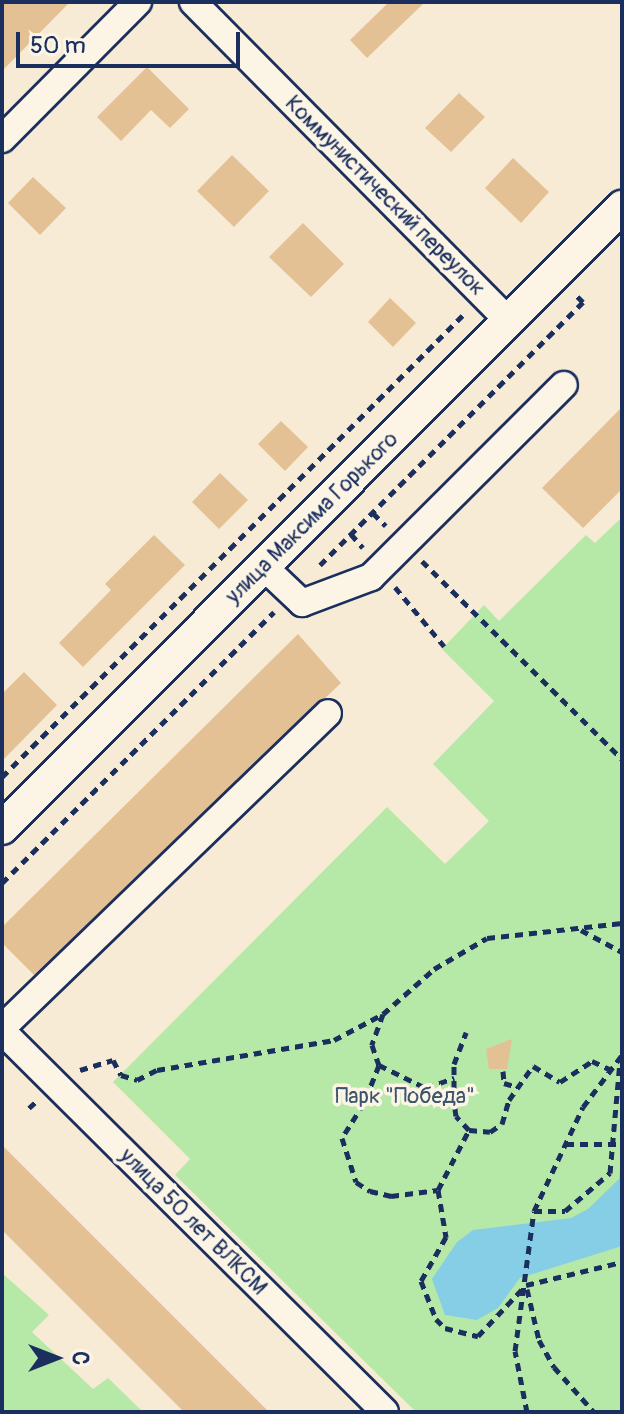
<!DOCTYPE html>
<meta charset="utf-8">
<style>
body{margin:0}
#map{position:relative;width:624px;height:1414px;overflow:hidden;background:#f7ebd5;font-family:Pangolin,sans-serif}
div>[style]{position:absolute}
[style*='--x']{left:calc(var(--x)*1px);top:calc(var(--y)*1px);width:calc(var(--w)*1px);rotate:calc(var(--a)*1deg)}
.green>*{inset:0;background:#b6e8a8}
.water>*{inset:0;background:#86cee6}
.building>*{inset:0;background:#e3c195}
.path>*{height:5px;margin-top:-2.5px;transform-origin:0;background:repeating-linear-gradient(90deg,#1b2f5e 0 8px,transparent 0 14px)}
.roads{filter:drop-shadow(2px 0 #1b2f5e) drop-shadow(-2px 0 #1b2f5e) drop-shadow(0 2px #1b2f5e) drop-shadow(0 -2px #1b2f5e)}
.minor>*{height:26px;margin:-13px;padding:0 13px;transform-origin:13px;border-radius:13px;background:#fcf5e5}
.tertiary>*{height:32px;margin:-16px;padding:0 16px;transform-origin:16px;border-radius:16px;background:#fcf5e5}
span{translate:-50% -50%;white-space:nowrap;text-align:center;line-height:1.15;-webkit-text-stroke:7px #fcf5e5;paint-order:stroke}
.street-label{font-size:22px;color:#1b2f5e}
.park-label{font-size:22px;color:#3a546d}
.frame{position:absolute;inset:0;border:4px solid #1b2f5e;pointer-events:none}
.north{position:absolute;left:16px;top:1318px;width:80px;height:80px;-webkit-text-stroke:6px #fcf5e5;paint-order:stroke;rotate:90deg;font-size:22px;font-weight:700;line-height:32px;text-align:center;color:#1b2f5e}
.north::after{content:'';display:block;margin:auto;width:28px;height:36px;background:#1b2f5e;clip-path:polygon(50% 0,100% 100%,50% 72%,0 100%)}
.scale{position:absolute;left:16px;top:32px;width:224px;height:36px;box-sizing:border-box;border:4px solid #1b2f5e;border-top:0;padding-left:10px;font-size:24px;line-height:28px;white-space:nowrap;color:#1b2f5e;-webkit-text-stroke:6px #fcf5e5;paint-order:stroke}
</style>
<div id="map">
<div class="green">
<div style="clip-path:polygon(620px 519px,622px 1412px,416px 1412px,175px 1175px,190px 1159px,113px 1082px,387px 807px,445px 864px,489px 821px,433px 764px,494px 701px,442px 649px,484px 605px,499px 621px,586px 535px,595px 543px)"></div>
<div style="clip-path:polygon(2px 1273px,49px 1315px,32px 1332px,93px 1389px,108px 1378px,143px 1412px,2px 1412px)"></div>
</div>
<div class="water">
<div style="clip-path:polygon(622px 1145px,622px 1246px,520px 1278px,498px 1308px,477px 1320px,445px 1315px,432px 1279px,457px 1242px,473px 1230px,571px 1218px,588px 1209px,619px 1179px)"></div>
</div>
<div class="building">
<div style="clip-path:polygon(2px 2px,70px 2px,2px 71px)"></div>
<div style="clip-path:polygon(389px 2px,425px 2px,367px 58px,350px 40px)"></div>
<div style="clip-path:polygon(147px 67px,189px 109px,170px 128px,151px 110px,121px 141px,97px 117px)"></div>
<div style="clip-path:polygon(459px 93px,485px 117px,451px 152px,425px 128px)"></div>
<div style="clip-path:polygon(232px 155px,269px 191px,234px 227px,197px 191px)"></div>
<div style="clip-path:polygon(513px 158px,549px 192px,521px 223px,485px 188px)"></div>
<div style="clip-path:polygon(33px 177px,66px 208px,40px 235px,8px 203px)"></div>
<div style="clip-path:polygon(303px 223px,344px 264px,311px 297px,269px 257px)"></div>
<div style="clip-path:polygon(390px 298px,416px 323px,393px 347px,368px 322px)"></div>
<div style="clip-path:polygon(622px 407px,622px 489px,583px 528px,542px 488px)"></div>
<div style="clip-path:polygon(281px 421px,308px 447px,285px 471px,258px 444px)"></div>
<div style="clip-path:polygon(220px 473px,248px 500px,219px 529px,192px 502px)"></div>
<div style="clip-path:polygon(154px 535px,185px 565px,83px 667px,59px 643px,111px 590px,105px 584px)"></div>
<div style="clip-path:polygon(298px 634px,341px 683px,34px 975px,2px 943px,2px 927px)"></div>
<div style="clip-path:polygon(24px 672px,57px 705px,2px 761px,2px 694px)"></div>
<div style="clip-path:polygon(512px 1039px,507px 1069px,489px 1069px,486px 1049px)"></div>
<div style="clip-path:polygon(2px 1145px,269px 1412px,184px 1412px,2px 1230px)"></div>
</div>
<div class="path">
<div style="--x:373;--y:513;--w:18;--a:45"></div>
<div style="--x:351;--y:534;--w:18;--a:49"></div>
<div style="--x:422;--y:561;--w:281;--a:44.7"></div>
<div style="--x:320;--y:565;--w:372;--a:-45"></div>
<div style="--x:583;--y:302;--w:10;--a:-135"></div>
<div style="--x:395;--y:587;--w:77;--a:50.3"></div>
<div style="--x:2;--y:777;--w:654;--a:-45.06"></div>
<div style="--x:2;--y:883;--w:384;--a:-44.9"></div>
<div style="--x:581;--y:930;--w:47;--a:28.2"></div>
<div style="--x:383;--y:1014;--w:33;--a:110"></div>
<div style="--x:372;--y:1045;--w:21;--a:71"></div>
<div style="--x:379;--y:1065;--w:41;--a:111.5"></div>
<div style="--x:364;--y:1103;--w:41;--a:122.2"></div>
<div style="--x:342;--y:1138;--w:46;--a:72.3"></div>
<div style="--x:356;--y:1182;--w:17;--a:33"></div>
<div style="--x:370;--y:1191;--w:22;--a:13"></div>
<div style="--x:391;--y:1196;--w:47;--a:-7.3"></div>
<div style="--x:438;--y:1190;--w:48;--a:80.3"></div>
<div style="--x:446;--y:1237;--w:51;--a:119.6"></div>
<div style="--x:421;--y:1281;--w:41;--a:68.5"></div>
<div style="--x:436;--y:1319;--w:13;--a:45"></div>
<div style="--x:445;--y:1328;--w:34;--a:14"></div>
<div style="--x:478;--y:1336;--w:70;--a:-46.7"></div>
<div style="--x:526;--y:1285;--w:99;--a:-13.5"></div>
<div style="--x:379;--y:1065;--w:52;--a:26.1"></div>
<div style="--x:426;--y:1088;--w:30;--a:-20"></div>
<div style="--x:80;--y:1070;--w:34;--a:-17"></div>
<div style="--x:113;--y:1060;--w:17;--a:62"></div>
<div style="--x:121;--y:1075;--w:17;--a:17"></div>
<div style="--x:137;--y:1080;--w:22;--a:-27"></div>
<div style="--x:157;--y:1070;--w:180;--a:-9.6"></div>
<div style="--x:334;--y:1040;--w:55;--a:-28"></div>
<div style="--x:383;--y:1014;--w:68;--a:-41.4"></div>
<div style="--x:434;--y:969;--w:61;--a:-30.3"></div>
<div style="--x:487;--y:938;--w:136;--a:-6.3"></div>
<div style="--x:503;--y:1071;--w:12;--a:85"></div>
<div style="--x:504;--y:1083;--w:14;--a:17"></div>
<div style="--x:29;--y:1108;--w:12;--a:-42"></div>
<div style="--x:469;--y:1130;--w:21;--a:5"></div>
<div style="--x:490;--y:1132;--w:14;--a:-34"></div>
<div style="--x:502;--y:1124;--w:25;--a:-74"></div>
<div style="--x:509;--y:1100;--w:42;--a:-54.8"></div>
<div style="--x:533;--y:1066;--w:31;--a:31"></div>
<div style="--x:560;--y:1082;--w:38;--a:-33"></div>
<div style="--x:592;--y:1061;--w:21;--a:25"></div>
<div style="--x:566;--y:1144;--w:56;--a:0"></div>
<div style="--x:438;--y:1190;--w:68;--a:-62.7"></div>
<div style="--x:469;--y:1130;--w:19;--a:-133"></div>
<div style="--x:456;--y:1116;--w:14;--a:-98"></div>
<div style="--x:454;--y:1102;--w:38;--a:-90"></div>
<div style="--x:454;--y:1064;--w:34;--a:-69"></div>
<div style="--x:534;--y:1211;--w:31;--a:0"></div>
<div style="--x:565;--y:1211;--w:59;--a:-40.2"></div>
<div style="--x:610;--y:1173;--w:112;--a:-84.9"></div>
<div style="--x:527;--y:1289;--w:52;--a:76.8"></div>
<div style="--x:539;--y:1340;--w:31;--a:61"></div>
<div style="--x:554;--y:1367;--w:60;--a:48.4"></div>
<div style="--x:527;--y:1412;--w:62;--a:-101.1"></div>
<div style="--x:515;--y:1351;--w:141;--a:-82.3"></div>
<div style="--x:534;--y:1211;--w:115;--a:-64.8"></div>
<div style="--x:583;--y:1107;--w:65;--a:-53.1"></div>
</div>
<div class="roads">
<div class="minor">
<div style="--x:193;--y:2;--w:449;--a:45.3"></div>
<div style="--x:2;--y:139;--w:193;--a:-45.2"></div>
<div style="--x:263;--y:566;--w:54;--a:43.5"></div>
<div style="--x:302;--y:603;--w:74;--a:-20.6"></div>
<div style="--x:371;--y:577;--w:272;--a:-44.9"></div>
<div style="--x:2;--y:1028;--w:453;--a:-44"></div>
<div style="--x:2;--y:1031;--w:540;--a:44.85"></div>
</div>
<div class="tertiary">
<div style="--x:2;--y:828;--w:878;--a:-45.05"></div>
</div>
</div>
<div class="street-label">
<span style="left:385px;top:196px;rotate:45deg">Коммунистический переулок</span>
<span style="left:312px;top:518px;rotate:-45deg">улица Максима Горького</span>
<span style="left:193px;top:1222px;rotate:45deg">улица 50 лет ВЛКСМ</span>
</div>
<div class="park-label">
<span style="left:405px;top:1097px">Парк "Победа"</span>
</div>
<div class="frame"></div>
<div class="north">С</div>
<div class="scale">50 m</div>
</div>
